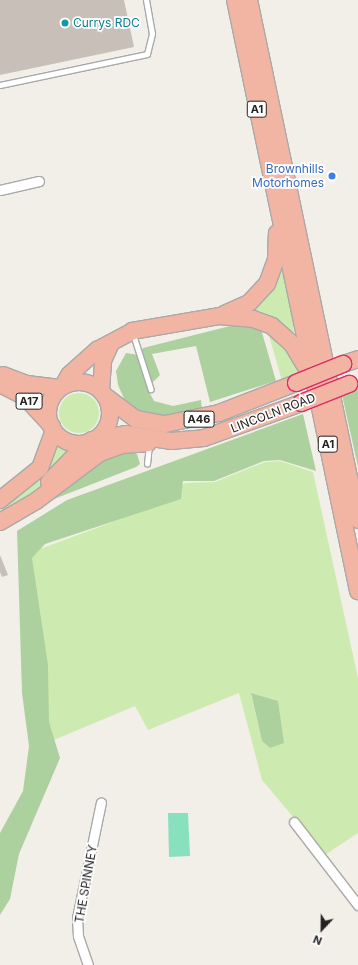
<!DOCTYPE html>
<style>
body{margin:0}
#map{position:relative;width:358px;height:965px;overflow:hidden;background:#f2efe9;font-family:Inter,sans-serif}
div>[style]{position:absolute}
[style*='--x']{left:calc(var(--x)*1px);top:calc(var(--y)*1px);width:calc(var(--w)*1px);rotate:calc(var(--a)*1deg)}
.grass>*{inset:0;background:#cdebb0}
.round{border-radius:50%}
.forest>*{inset:0;background:#add19e}
.pitch>*{inset:0;background:#88e0be}
.building>*{inset:0;background:#c7bfb8}
.roads{filter:drop-shadow(1px 0 #a9a9a9) drop-shadow(-1px 0 #a9a9a9) drop-shadow(0 1px #a9a9a9) drop-shadow(0 -1px #a9a9a9)}
.service>*{height:4.5px;margin:-2.25px;padding:0 2.25px;transform-origin:2.25px;border-radius:2.25px;background:#fff}
.minor>*{height:9px;margin:-4.5px;padding:0 4.5px;transform-origin:4.5px;border-radius:4.5px;background:#fff}
.trunk>*{height:16px;margin:-8px;padding:0 8px;transform-origin:8px;border-radius:8px;background:#f2b4a3}
.trunk>.ring{margin:-8px;padding:0;box-sizing:content-box;background:none;border:16px solid #f2b4a3;border-radius:50%}
.bridges{filter:drop-shadow(1px 0 #dc2a67) drop-shadow(-1px 0 #dc2a67) drop-shadow(0 1px #dc2a67) drop-shadow(0 -1px #dc2a67)}
.trunk-bridge>*{height:16px;margin:-8px;padding:0 8px;transform-origin:8px;border-radius:8px;background:#f2b4a3}
.dots>*{width:11px;height:11px;translate:-50% -50%;box-sizing:border-box;border:2px solid #fff;border-radius:50%}
span{translate:-50% -50%;white-space:nowrap;text-align:center;line-height:1.15;-webkit-text-stroke:3.5px #fff;paint-order:stroke}
.shield-label span{padding:1px 3px;background:#fff;border:1px solid;border-radius:3px;-webkit-text-stroke-width:0}
.shield-label{font-size:11px;color:#222;font-weight:700}
.culture-label{font-size:12px;color:#0d838f}
.left{translate:0 -50%;text-align:left}
.shop-label{font-size:12px;color:#366cbe}
.right{translate:-100% -50%;text-align:right}
.street-label{font-size:12px;color:#222}
.north{position:absolute;left:302px;top:909px;width:40px;height:40px;-webkit-text-stroke:3px #fff;paint-order:stroke;rotate:202deg;font-size:11px;font-weight:700;line-height:16px;text-align:center;color:#222}
.north::after{content:'';display:block;margin:auto;width:14px;height:18px;background:#222;clip-path:polygon(50% 0,100% 100%,50% 72%,0 100%)}
</style>
<div id="map">
<div class="grass">
<div style="clip-path:polygon(280px 256px,292px 306px,294px 336px,244px 314px)"></div>
<div style="clip-path:polygon(268px 332px,288px 346px,301px 372px,282px 381px)"></div>
<div class="round" style="left:59px;top:393px;width:40px;height:40px"></div>
<div style="clip-path:polygon(58px 446px,70px 451px,43px 484px,0 515px,0 506px,45px 473px)"></div>
<div style="clip-path:polygon(evenodd,280px 461px,313px 472px,358px 678px,358px 833px,325px 855px,262px 780px,239px 693px,148px 730px,135px 706px,42px 745px,29px 553px,164px 503px,185px 483px,215px 482px,265px 462px,280px 461px,251px 694px,263px 698px,270px 748px,262px 741px,251px 694px)"></div>
</div>
<div class="forest">
<div style="clip-path:polygon(230px 326px,261px 329px,276px 381px,210px 402px,196px 346px,152px 354px,160px 375px,147px 388px,154px 401px,173px 406px,201px 400px,202px 409px,164px 418px,144px 415px,127px 405px,118px 385px,116px 371px,126px 353px,139px 355px,143px 348px)"></div>
<div style="clip-path:polygon(358px 388px,358px 467px,342px 395px)"></div>
<div style="clip-path:polygon(303px 414px,316px 471px,280px 460px,264px 461px,214px 481px,183px 481px,181px 499px,45px 544px,32px 558px,48px 665px,49px 722px,60px 758px,19px 854px,10px 899px,0 915px,0 833px,23px 791px,29px 746px,22px 693px,17px 531px,67px 500px)"></div>
<div style="clip-path:polygon(129px 451px,137px 454px,140px 464px,136px 467px,54px 499px,51px 494px,106px 454px)"></div>
<div style="clip-path:polygon(251px 693px,278px 701px,284px 743px,270px 748px,262px 741px)"></div>
</div>
<div class="pitch">
<div style="clip-path:polygon(168px 813px,188px 813px,190px 856px,169px 857px)"></div>
</div>
<div class="building">
<div style="clip-path:polygon(0 0,124px 0,134px 47px,0 75px)"></div>
<div style="clip-path:polygon(0 555px,8px 575px,2px 577px,0 572px)"></div>
</div>
<div class="roads">
<div class="service">
<div style="--x:0;--y:85;--w:150;--a:-11.9"></div>
<div style="--x:147;--y:54;--w:21;--a:-76"></div>
<div style="--x:152;--y:34;--w:35;--a:-100"></div>
<div style="--x:133;--y:333;--w:59;--a:72.2"></div>
<div style="--x:147;--y:464;--w:19;--a:-84"></div>
</div>
<div class="minor">
<div style="--x:0;--y:190;--w:40;--a:-13"></div>
<div style="--x:294;--y:822;--w:105;--a:52.4"></div>
<div style="--x:88;--y:965;--w:31;--a:-109"></div>
<div style="--x:78;--y:936;--w:18;--a:-93"></div>
<div style="--x:77;--y:918;--w:118;--a:-78.3"></div>
</div>
<div class="trunk">
<div style="--x:235;--y:0;--w:604;--a:78.24"></div>
<div style="--x:249;--y:0;--w:531;--a:78.16"></div>
<div style="--x:224;--y:314;--w:27;--a:-24"></div>
<div style="--x:249;--y:303;--w:26;--a:-47"></div>
<div style="--x:267;--y:284;--w:27;--a:-70"></div>
<div style="--x:276;--y:259;--w:26;--a:-88"></div>
<div style="--x:343;--y:364;--w:16;--a:-18"></div>
<div style="--x:3;--y:375;--w:26;--a:21"></div>
<div style="--x:27;--y:384;--w:33;--a:7"></div>
<div class="ring" style="left:48px;top:382px;width:46px;height:46px"></div>
<div style="--x:0;--y:384;--w:27;--a:27"></div>
<div style="--x:24;--y:396;--w:41;--a:47"></div>
<div style="--x:63;--y:386;--w:13;--a:-61"></div>
<div style="--x:69;--y:375;--w:38;--a:-42"></div>
<div style="--x:97;--y:350;--w:40;--a:-28"></div>
<div style="--x:132;--y:331;--w:88;--a:-9.8"></div>
<div style="--x:219;--y:316;--w:34;--a:5"></div>
<div style="--x:253;--y:319;--w:20;--a:20"></div>
<div style="--x:272;--y:326;--w:27;--a:42"></div>
<div style="--x:292;--y:344;--w:29;--a:59"></div>
<div style="--x:101;--y:391;--w:30;--a:-86"></div>
<div style="--x:103;--y:361;--w:20;--a:-66"></div>
<div style="--x:105;--y:396;--w:39;--a:37"></div>
<div style="--x:136;--y:419;--w:29;--a:10"></div>
<div style="--x:165;--y:424;--w:55;--a:-11.5"></div>
<div style="--x:219;--y:413;--w:83;--a:-21.3"></div>
<div style="--x:92;--y:440;--w:35;--a:-10"></div>
<div style="--x:126;--y:434;--w:46;--a:8.8"></div>
<div style="--x:171;--y:441;--w:33;--a:-5"></div>
<div style="--x:204;--y:438;--w:103;--a:-19.8"></div>
<div style="--x:49;--y:482;--w:56;--a:-45.7"></div>
<div style="--x:0;--y:500;--w:51;--a:-38.7"></div>
<div style="--x:40;--y:468;--w:40;--a:-69.8"></div>
<div style="--x:0;--y:522;--w:42;--a:-30.3"></div>
<div style="--x:36;--y:501;--w:80;--a:-36.9"></div>
<div style="--x:100;--y:453;--w:23;--a:-20"></div>
<div style="--x:122;--y:445;--w:26;--a:-4"></div>
</div>
</div>
<div class="bridges">
<div class="trunk-bridge">
<div style="--x:296;--y:383;--w:51;--a:-22"></div>
<div style="--x:301;--y:403;--w:52;--a:-21.6"></div>
</div>
</div>
<div class="dots">
<div style="left:65px;top:23px;background:#0f9aa8"></div>
<div style="left:332px;top:176px;background:#3f7fe0"></div>
</div>
<div class="shield-label">
<span style="left:257px;top:109px">A1</span>
<span style="left:29px;top:401px">A17</span>
<span style="left:199px;top:419px">A46</span>
<span style="left:328px;top:444px">A1</span>
</div>
<div class="culture-label">
<span class="left" style="left:73px;top:23px">Currys RDC</span>
</div>
<div class="shop-label">
<span class="right" style="left:324px;top:176px">Brownhills<br>Motorhomes</span>
</div>
<div class="street-label">
<span style="left:273px;top:413px;rotate:-21deg">LINCOLN ROAD</span>
<span style="left:86px;top:884px;rotate:-80deg">THE SPINNEY</span>
</div>
<div class="north">N</div>
</div>
